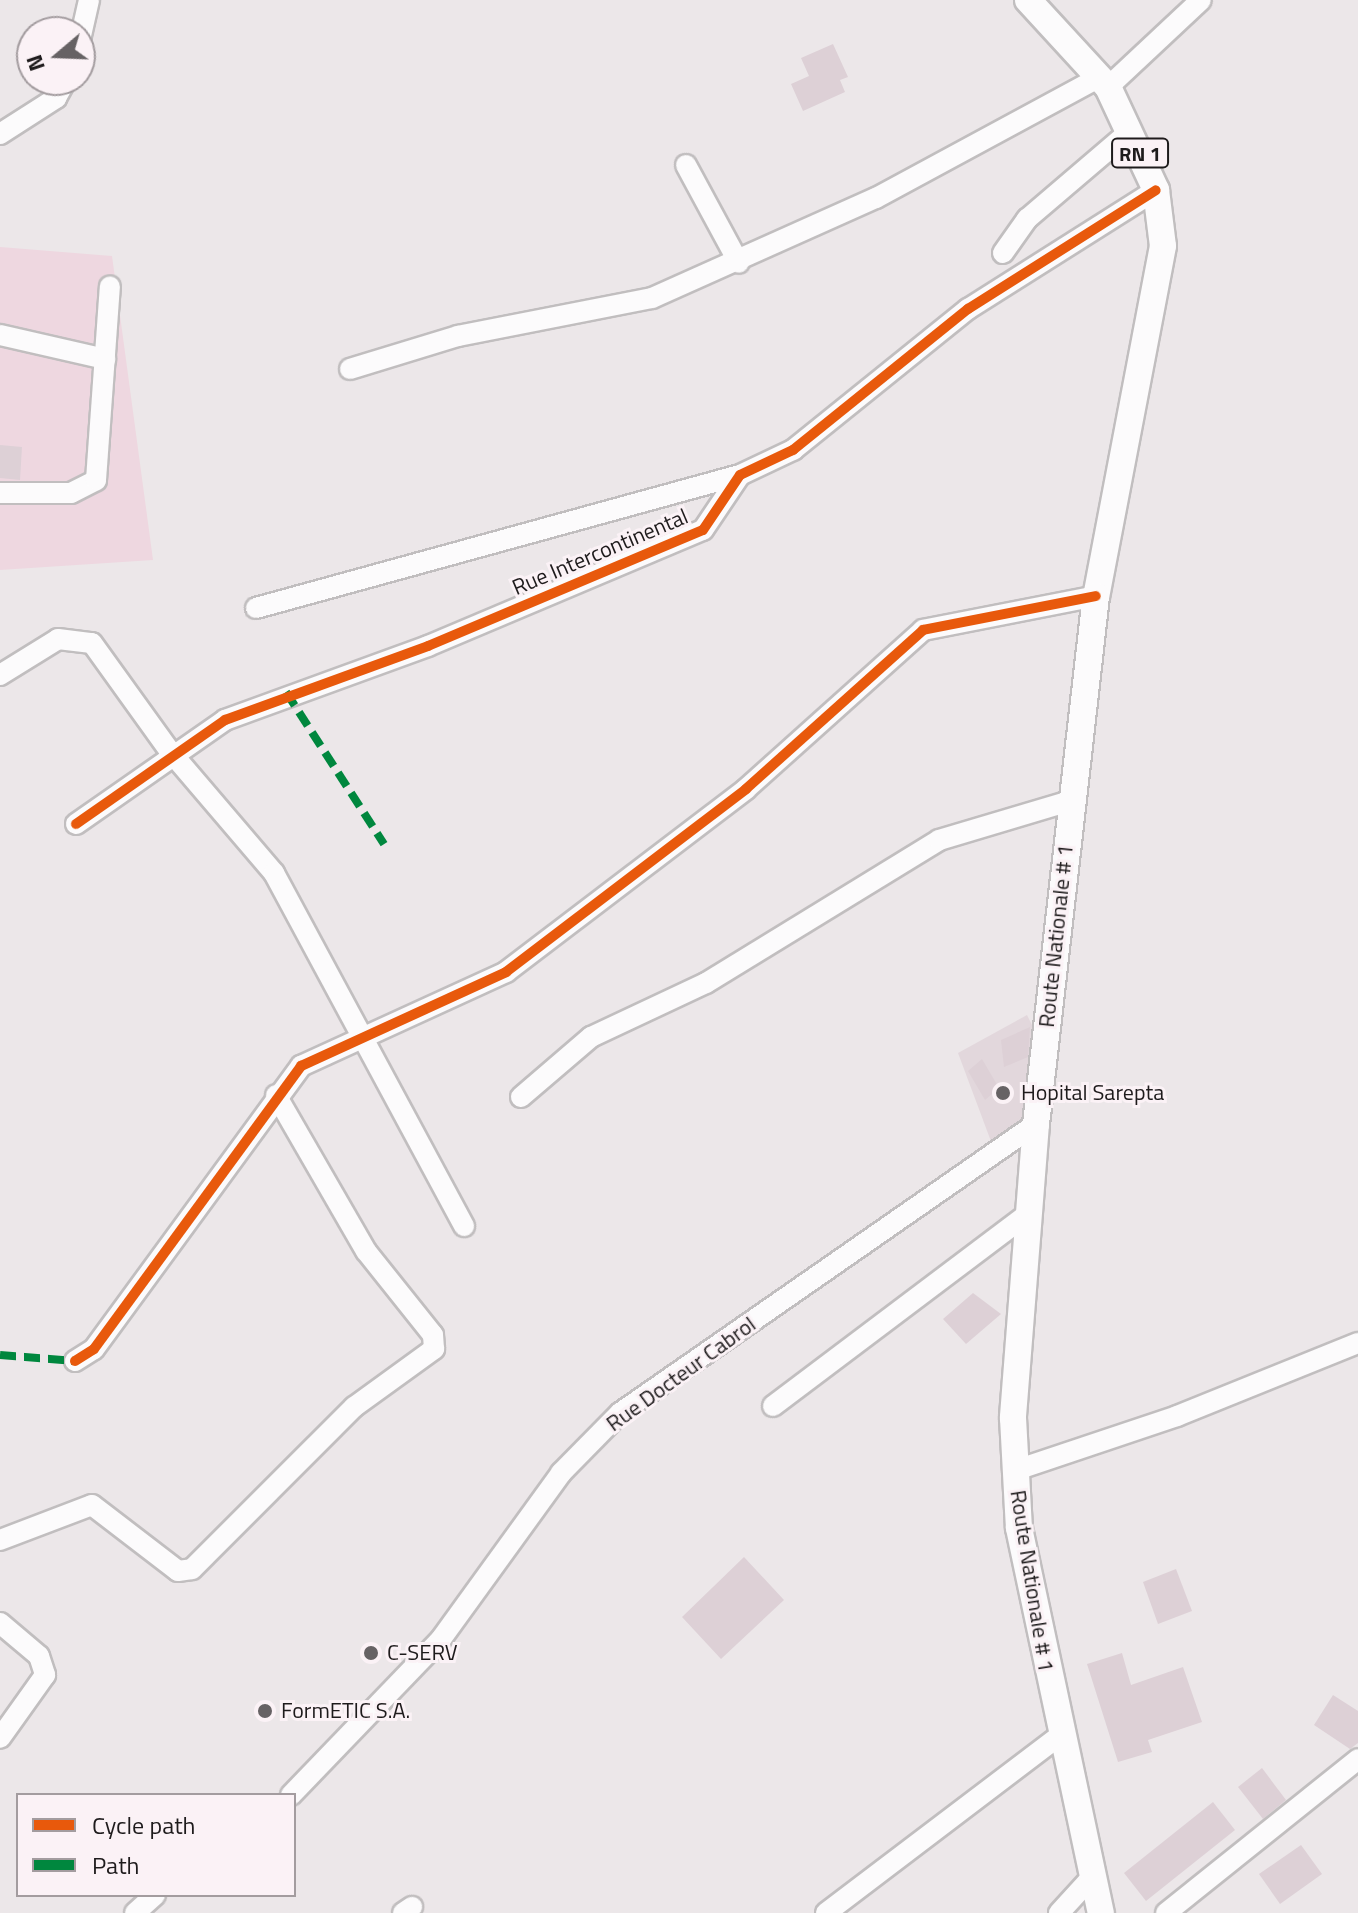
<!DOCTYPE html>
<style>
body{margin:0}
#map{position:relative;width:1358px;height:1913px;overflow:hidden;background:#ece7e9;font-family:"Titillium Web",sans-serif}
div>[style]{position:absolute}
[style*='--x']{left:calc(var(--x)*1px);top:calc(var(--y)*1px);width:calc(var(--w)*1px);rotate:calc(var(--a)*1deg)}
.built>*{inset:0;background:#e2d7dc}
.green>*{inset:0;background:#eed7e0}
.building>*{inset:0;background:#ddd0d6}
.roads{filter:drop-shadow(2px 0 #c1bebf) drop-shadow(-2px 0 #c1bebf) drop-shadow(0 2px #c1bebf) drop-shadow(0 -2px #c1bebf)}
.minor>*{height:20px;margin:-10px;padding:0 10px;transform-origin:10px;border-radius:10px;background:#fcfbfc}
.major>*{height:26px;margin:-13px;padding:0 13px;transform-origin:13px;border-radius:13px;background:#fcfbfc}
.quiet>*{height:8px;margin-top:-4px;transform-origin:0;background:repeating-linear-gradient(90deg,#00873e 0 16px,transparent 0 24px)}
.cycleway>*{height:10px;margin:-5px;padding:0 5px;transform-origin:5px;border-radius:5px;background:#e8590c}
.dots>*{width:22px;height:22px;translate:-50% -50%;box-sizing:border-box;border:4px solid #fbf2f6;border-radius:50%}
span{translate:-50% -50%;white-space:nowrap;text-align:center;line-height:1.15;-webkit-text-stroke:6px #fbf2f6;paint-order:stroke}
.shield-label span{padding:2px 6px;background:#fbf2f6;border:2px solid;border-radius:6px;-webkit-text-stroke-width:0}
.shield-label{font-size:20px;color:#1e1b1c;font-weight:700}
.street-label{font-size:22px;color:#1e1b1c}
.poi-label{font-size:22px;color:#1e1b1c}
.left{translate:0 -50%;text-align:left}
.legend{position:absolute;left:16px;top:1793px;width:280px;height:104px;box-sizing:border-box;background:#fbf2f6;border:2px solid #a39c9f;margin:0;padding:10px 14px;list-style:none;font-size:24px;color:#1e1b1c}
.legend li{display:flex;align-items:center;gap:16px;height:40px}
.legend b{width:40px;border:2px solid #a39c9f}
.north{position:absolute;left:16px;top:16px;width:80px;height:80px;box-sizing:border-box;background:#fbf2f6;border:2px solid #a39c9f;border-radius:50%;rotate:251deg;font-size:22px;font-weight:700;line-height:32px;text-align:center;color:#1e1b1c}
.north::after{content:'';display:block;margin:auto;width:28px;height:36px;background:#666264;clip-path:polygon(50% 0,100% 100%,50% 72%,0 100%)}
</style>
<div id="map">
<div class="built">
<div style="clip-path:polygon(1027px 1015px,1034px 1029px,1030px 1112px,992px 1144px,958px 1053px)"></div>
</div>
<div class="green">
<div style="clip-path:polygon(0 247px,112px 256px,153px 560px,0 570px)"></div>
</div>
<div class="building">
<div style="clip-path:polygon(833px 44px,848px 77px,840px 80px,845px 92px,803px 111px,791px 84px,809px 76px,801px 58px)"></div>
<div style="clip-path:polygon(0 445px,22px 447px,20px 480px,0 478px)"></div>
<div style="clip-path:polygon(1030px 1027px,1028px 1057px,1004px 1067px,1001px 1040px)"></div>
<div style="clip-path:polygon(982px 1059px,999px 1088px,985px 1100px,968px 1071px)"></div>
<div style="clip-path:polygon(973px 1293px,1001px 1314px,966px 1344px,943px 1319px)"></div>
<div style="clip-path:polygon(744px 1557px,784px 1600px,721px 1659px,682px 1617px)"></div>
<div style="clip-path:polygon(1176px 1569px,1192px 1611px,1158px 1624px,1143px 1582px)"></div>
<div style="clip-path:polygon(1122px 1653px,1131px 1685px,1183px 1667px,1202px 1722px,1148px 1740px,1152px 1752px,1118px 1762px,1087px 1664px)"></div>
<div style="clip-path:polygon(1333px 1695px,1358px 1711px,1358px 1743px,1350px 1749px,1314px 1725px)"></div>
<div style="clip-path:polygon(1262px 1768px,1286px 1800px,1263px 1819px,1238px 1787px)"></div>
<div style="clip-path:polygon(1213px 1802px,1235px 1830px,1146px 1901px,1124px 1873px)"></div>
<div style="clip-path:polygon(1301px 1845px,1322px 1874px,1280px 1904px,1259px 1874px)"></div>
</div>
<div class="roads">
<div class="minor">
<div style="--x:80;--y:40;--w:41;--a:-77.3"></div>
<div style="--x:1108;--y:87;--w:127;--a:-43.1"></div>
<div style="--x:0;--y:134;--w:67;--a:-32.7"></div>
<div style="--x:56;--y:98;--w:21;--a:-61"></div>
<div style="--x:686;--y:165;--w:111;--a:61.6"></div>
<div style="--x:1003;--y:253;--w:42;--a:-54.8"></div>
<div style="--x:1027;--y:219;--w:135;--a:-40.5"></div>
<div style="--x:0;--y:335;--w:108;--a:12.9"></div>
<div style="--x:350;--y:369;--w:113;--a:-17"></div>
<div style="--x:458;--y:336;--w:198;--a:-11.1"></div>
<div style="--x:652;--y:298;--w:245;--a:-24.1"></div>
<div style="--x:876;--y:198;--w:255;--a:-28.4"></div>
<div style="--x:0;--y:493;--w:71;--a:0"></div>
<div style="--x:71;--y:493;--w:28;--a:-27"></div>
<div style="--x:96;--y:480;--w:194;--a:-85.9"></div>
<div style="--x:256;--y:608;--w:502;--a:-15.37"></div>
<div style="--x:0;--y:675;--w:68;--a:-31.8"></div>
<div style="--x:58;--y:639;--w:34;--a:7"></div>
<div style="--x:92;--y:643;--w:132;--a:54.3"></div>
<div style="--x:169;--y:750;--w:162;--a:49.5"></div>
<div style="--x:274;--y:873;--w:401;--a:61.7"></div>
<div style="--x:76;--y:824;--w:182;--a:-34.9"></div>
<div style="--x:225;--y:720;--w:216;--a:-20"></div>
<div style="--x:428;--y:646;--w:298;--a:-22.9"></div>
<div style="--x:703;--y:530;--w:66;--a:-56.1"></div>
<div style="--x:740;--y:475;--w:59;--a:-25.3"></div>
<div style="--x:793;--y:450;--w:225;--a:-38.9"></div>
<div style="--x:968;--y:309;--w:222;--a:-32.3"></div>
<div style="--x:521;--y:1097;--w:92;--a:-40.6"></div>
<div style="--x:591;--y:1037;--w:127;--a:-25.2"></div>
<div style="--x:706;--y:983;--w:273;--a:-31.5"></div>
<div style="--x:939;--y:840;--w:137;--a:-16.6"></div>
<div style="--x:75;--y:1361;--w:22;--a:-32"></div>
<div style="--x:94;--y:1349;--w:351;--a:-53.8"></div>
<div style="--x:301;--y:1066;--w:226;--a:-24.6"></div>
<div style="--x:506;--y:972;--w:302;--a:-37.3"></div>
<div style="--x:746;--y:789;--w:238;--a:-41.9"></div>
<div style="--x:923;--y:630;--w:176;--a:-11.1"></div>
<div style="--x:773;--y:1406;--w:321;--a:-37"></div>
<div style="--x:1016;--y:1470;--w:170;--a:-18.5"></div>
<div style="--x:1177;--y:1416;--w:195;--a:-22"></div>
<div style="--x:0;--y:1540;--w:98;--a:-20.8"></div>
<div style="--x:92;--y:1505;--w:108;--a:37.5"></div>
<div style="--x:178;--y:1571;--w:14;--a:-8"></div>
<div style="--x:192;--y:1569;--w:229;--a:-45"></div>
<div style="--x:354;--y:1407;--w:99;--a:-35.9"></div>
<div style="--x:434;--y:1349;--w:14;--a:-94"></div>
<div style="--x:433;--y:1335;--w:107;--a:-128.6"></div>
<div style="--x:366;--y:1251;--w:180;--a:-120"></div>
<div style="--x:0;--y:1623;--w:51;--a:40.2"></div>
<div style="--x:39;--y:1656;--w:20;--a:72"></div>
<div style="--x:45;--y:1675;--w:77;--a:125.5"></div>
<div style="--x:291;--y:1795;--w:216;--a:-46.1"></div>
<div style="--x:441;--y:1639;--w:205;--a:-54.1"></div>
<div style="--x:561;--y:1473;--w:84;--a:-45.5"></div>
<div style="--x:620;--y:1413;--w:507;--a:-34.79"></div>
<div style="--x:135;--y:1913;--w:27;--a:-42"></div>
<div style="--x:403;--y:1913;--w:11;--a:-34"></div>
<div style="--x:826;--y:1913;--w:293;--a:-37.2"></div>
<div style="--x:1059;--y:1913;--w:49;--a:-47.5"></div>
<div style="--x:1166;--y:1913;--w:246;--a:-38.7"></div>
</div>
<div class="major">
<div style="--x:1028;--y:0;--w:118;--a:47.4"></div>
<div style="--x:1108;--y:87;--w:114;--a:65"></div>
<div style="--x:1156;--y:190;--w:56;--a:82.9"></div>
<div style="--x:1163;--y:246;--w:356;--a:100.8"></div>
<div style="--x:1096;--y:596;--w:531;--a:96.48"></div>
<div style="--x:1036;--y:1124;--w:295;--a:94.5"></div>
<div style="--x:1013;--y:1418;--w:110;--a:86.9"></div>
<div style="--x:1019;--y:1528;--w:394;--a:78"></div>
</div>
</div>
<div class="quiet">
<div style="--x:286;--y:692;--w:181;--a:57.2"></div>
<div style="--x:0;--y:1355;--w:75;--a:4.6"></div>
</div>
<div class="cycleway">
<div style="--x:76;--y:824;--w:182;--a:-34.9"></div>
<div style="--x:225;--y:720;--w:216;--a:-20"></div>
<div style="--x:428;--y:646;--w:298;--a:-22.9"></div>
<div style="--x:703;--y:530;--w:66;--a:-56.1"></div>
<div style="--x:740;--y:475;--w:59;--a:-25.3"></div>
<div style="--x:793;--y:450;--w:225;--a:-38.9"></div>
<div style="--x:968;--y:309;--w:222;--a:-32.3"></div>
<div style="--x:75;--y:1361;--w:22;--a:-32"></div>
<div style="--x:94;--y:1349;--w:351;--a:-53.8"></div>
<div style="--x:301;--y:1066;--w:226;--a:-24.6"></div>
<div style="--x:506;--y:972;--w:302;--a:-37.3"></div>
<div style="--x:746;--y:789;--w:238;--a:-41.9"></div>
<div style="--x:923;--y:630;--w:176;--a:-11.1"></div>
</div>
<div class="dots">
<div style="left:1003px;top:1093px;background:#666264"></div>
<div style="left:371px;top:1653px;background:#666264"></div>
<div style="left:265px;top:1711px;background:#666264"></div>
</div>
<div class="shield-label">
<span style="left:1140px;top:153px">RN 1</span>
</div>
<div class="street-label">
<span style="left:600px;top:552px;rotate:-23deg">Rue Intercontinental</span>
<span style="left:1056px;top:936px;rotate:-84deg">Route Nationale # 1</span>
<span style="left:681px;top:1374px;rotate:-36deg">Rue Docteur Cabrol</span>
<span style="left:1032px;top:1581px;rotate:81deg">Route Nationale # 1</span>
</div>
<div class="poi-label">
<span class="left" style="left:1021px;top:1093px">Hopital Sarepta</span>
<span class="left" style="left:387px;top:1653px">C-SERV</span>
<span class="left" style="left:281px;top:1711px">FormETIC S.A.</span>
</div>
<ul class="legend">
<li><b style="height:10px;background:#e8590c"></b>Cycle path</li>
<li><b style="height:10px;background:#00873e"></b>Path</li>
</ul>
<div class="north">N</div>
</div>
